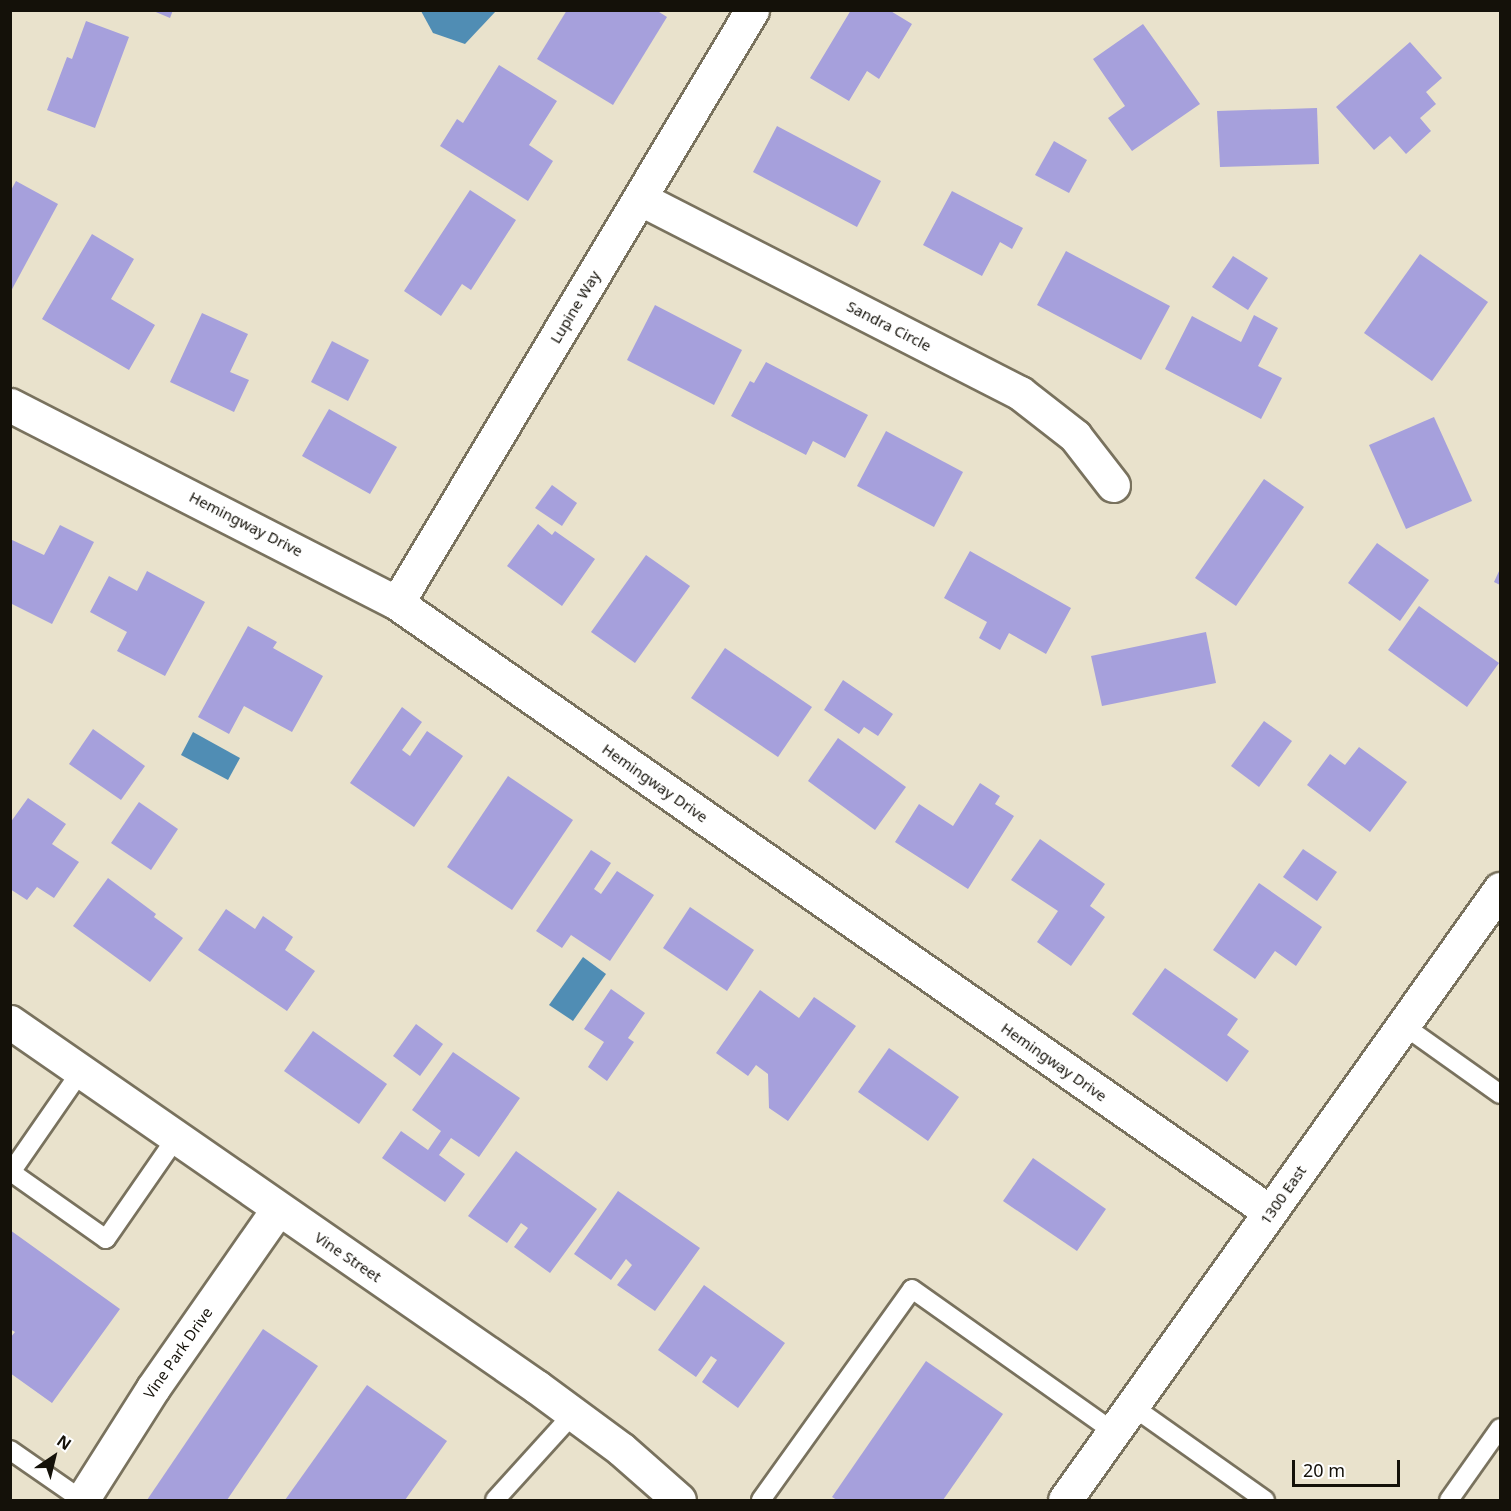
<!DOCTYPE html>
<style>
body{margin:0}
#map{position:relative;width:1511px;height:1511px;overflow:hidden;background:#e9e2cc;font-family:"Noto Sans",sans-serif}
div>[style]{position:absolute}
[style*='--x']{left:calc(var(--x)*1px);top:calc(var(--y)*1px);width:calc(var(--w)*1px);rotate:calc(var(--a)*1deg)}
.water>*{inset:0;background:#508db4}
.building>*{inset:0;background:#a6a0dc}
.roads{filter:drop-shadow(2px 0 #79725e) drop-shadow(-2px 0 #79725e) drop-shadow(0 2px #79725e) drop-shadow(0 -2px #79725e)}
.lane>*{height:18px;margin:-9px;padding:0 9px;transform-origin:9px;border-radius:9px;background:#fff}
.street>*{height:33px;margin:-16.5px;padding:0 16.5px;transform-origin:16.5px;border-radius:16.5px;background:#fff}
.secondary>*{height:33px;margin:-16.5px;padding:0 16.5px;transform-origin:16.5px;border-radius:16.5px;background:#fff}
span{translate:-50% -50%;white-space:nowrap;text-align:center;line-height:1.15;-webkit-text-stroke:5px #fff;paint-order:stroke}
.street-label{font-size:15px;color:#141109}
.frame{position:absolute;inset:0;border:12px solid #141109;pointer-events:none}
.north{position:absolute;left:24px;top:1427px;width:60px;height:60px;-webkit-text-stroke:4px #fff;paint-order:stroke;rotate:35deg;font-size:16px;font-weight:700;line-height:24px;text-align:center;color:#141109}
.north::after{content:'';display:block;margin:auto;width:21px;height:27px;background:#141109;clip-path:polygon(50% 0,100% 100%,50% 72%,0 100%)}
.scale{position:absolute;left:1292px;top:1460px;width:108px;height:27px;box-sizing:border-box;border:3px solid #141109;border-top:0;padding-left:8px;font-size:18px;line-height:21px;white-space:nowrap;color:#141109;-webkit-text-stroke:4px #fff;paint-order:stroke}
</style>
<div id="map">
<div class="water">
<div style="clip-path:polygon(421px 11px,496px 11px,465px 44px,433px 33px)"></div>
<div style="clip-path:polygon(193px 732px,240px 758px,228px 780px,181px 755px)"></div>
<div style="clip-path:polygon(583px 957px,606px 974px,573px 1021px,549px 1005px)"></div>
</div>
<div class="building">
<div style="clip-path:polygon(151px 10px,173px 10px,170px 18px)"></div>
<div style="clip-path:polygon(567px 10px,656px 10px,667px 17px,613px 105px,537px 59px)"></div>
<div style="clip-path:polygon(851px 10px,889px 10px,912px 24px,879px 79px,867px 71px,849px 101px,810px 78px)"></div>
<div style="clip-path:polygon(86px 21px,129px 37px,95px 128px,47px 110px,67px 57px,72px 59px)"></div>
<div style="clip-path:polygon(1143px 24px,1200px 104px,1132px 151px,1108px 118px,1125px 106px,1093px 59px)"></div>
<div style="clip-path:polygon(1410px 42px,1442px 78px,1426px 92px,1436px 104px,1420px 118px,1431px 131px,1406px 154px,1390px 136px,1374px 150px,1336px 107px)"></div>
<div style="clip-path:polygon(499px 65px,557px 101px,529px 145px,553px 161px,528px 201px,440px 146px,457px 119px,463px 123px)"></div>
<div style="clip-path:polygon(1317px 108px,1319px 164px,1220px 167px,1217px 111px)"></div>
<div style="clip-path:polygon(777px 126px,881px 181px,857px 227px,753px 172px)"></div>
<div style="clip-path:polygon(1054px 141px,1087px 160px,1069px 193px,1035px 175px)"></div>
<div style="clip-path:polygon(16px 181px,58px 204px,10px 293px,10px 192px)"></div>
<div style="clip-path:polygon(470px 190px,516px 220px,471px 290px,462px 284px,441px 316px,404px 291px)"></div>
<div style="clip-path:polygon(952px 191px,1023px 228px,1012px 249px,1000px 242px,982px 276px,923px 245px)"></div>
<div style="clip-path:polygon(92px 234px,134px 259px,111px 299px,155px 325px,129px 370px,42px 319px)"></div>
<div style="clip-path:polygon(1066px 251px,1170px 306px,1141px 360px,1037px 305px)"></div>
<div style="clip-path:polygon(1420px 254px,1488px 302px,1432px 381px,1364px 333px)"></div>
<div style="clip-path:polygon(1233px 256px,1268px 278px,1248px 310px,1212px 287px)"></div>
<div style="clip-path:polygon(655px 305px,742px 350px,714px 405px,627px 360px)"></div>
<div style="clip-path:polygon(202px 313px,248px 334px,230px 372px,249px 380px,234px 412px,170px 382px)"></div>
<div style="clip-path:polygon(1254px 315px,1278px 328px,1258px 366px,1282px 378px,1261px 419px,1165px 369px,1192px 316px,1241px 342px)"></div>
<div style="clip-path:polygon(332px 341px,369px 360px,348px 401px,311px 382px)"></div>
<div style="clip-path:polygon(766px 362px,868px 415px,845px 458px,813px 441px,806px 455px,731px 416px,750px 381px,754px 383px)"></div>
<div style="clip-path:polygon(329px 409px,397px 447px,370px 494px,302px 456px)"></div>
<div style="clip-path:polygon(1434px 417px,1472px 501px,1406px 529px,1369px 445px)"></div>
<div style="clip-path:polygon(886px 431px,963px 472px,934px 527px,857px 486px)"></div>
<div style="clip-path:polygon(1264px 479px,1304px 507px,1236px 606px,1195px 578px)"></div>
<div style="clip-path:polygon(552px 485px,577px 503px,562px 526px,535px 508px)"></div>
<div style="clip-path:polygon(538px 524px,552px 535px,555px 531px,595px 559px,562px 606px,507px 566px)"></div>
<div style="clip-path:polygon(60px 525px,94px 542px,52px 624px,10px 603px,10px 539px,44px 555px)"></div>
<div style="clip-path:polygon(1377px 543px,1429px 580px,1400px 621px,1348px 583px)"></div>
<div style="clip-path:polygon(970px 551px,1071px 608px,1046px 654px,1009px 633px,1000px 650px,979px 638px,987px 622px,944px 598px)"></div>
<div style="clip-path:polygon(646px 555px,690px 586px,635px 663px,591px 632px)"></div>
<div style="clip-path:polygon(1500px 569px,1500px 585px,1494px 582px)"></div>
<div style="clip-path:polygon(147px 571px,205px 602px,165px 676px,117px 651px,127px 632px,90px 612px,109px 576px,137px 591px)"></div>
<div style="clip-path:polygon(1419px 606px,1499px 663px,1467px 707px,1388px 650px)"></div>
<div style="clip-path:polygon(248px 626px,277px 642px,273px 648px,323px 676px,292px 732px,244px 706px,229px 734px,198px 717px)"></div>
<div style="clip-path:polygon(1206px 632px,1216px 683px,1102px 706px,1091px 656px)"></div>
<div style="clip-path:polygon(725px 648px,812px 707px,778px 757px,691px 698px)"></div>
<div style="clip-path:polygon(843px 680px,893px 714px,878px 736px,864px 727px,859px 734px,824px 710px)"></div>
<div style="clip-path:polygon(402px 707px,422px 722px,402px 750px,410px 756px,427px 731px,463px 756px,414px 827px,350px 783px)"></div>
<div style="clip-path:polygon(1264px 721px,1292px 741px,1259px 787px,1231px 766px)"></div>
<div style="clip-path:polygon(93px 729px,145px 766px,121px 800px,69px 764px)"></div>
<div style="clip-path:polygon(838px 738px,906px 787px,875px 830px,808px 781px)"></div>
<div style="clip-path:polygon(1359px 747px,1407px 782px,1370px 832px,1307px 785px,1330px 754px,1345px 765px)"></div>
<div style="clip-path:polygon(508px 776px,573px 820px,512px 910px,447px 867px)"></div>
<div style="clip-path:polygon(980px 783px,1000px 796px,995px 804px,1014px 816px,968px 889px,895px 842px,919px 804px,953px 826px)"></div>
<div style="clip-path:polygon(28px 798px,66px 824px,52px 844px,79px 862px,54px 898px,37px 887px,27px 900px,10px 889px,10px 823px)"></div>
<div style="clip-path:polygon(139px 802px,178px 829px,151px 870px,111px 843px)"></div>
<div style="clip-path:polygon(1040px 839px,1105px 884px,1090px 906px,1105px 917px,1071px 966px,1037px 942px,1058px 911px,1011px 880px)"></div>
<div style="clip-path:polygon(1303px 849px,1337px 872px,1317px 901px,1283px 877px)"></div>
<div style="clip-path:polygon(591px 850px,611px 863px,594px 889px,601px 894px,617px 871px,654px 895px,610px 961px,571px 935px,562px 948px,536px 931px)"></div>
<div style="clip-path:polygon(108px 878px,156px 914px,154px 917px,183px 938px,150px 982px,73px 926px)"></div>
<div style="clip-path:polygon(1259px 883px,1322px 927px,1296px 966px,1275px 951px,1255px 979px,1213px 950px)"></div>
<div style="clip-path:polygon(690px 907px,754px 950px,727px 991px,663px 948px)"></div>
<div style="clip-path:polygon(226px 909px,255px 929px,263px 916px,293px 937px,285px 950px,315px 971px,287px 1011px,198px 950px)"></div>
<div style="clip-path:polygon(1165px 968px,1238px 1019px,1227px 1035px,1249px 1051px,1227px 1082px,1132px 1014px)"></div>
<div style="clip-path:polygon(611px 989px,645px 1013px,628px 1038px,634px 1042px,607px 1081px,588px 1067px,604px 1042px,584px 1029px)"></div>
<div style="clip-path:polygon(760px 990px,799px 1018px,814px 997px,856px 1026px,788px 1121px,769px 1108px,768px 1074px,756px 1065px,748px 1076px,716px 1053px)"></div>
<div style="clip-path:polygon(416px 1024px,443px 1044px,420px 1076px,393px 1056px)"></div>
<div style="clip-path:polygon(313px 1031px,387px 1084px,359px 1124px,284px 1071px)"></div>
<div style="clip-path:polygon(889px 1048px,959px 1097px,928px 1141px,858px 1092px)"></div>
<div style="clip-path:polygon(453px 1052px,520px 1098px,479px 1157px,451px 1138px,439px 1155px,465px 1174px,445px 1202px,382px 1158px,401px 1131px,428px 1150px,441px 1131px,412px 1110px)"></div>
<div style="clip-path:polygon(516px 1151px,597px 1209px,550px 1273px,514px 1247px,528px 1228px,521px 1223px,507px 1243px,468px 1216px)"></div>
<div style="clip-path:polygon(1033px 1158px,1106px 1209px,1077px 1251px,1003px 1201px)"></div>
<div style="clip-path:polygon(618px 1191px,700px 1248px,655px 1311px,617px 1285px,632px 1265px,626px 1259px,611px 1280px,574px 1254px)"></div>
<div style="clip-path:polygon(10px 1230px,120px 1309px,52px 1403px,10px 1373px,10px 1338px,15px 1332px,10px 1329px)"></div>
<div style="clip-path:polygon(704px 1285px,785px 1343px,738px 1408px,702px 1382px,717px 1360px,711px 1356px,696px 1377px,658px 1350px)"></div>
<div style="clip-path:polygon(263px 1329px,318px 1366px,227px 1500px,147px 1500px)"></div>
<div style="clip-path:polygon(926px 1361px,1003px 1414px,943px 1500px,837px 1500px,832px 1497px)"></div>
<div style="clip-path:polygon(367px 1385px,447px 1441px,405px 1500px,285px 1500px)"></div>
</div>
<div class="roads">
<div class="lane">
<div style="--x:1403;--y:1025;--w:119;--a:35.4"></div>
<div style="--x:81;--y:1071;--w:123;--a:124.7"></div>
<div style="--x:11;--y:1172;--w:116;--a:35.2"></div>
<div style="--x:106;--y:1239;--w:123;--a:-55.3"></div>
<div style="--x:1132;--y:1406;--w:163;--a:35.3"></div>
<div style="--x:10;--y:1450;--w:88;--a:34.8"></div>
<div style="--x:495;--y:1500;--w:116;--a:-47.8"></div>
<div style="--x:761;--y:1500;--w:259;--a:-54.4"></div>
<div style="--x:912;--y:1289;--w:247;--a:35.3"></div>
<div style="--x:1449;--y:1500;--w:88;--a:-54.7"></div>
</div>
<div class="street">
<div style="--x:641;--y:199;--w:426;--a:27.1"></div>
<div style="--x:1020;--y:393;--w:70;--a:38"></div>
<div style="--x:1075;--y:436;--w:62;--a:52.2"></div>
<div style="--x:10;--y:405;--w:435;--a:27.1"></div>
<div style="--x:397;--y:603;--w:1064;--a:34.9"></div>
<div style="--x:397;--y:603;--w:691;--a:-59.09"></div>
<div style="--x:82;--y:1500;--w:133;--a:-57.6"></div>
<div style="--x:153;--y:1388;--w:218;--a:-55.1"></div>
</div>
<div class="secondary">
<div style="--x:10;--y:1022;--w:641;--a:34.71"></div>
<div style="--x:537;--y:1387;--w:104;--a:36.4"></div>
<div style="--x:621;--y:1449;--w:77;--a:41.3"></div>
<div style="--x:1065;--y:1500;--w:750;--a:-54.55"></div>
</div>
</div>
<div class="street-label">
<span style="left:575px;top:307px;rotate:-59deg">Lupine Way</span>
<span style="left:889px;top:326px;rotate:27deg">Sandra Circle</span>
<span style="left:246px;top:524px;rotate:27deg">Hemingway Drive</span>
<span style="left:655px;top:783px;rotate:35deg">Hemingway Drive</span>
<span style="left:1054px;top:1062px;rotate:35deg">Hemingway Drive</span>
<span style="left:1283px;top:1195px;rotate:-55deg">1300 East</span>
<span style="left:348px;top:1257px;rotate:34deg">Vine Street</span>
<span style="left:178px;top:1353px;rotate:-55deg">Vine Park Drive</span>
</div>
<div class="frame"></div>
<div class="north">N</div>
<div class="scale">20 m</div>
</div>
